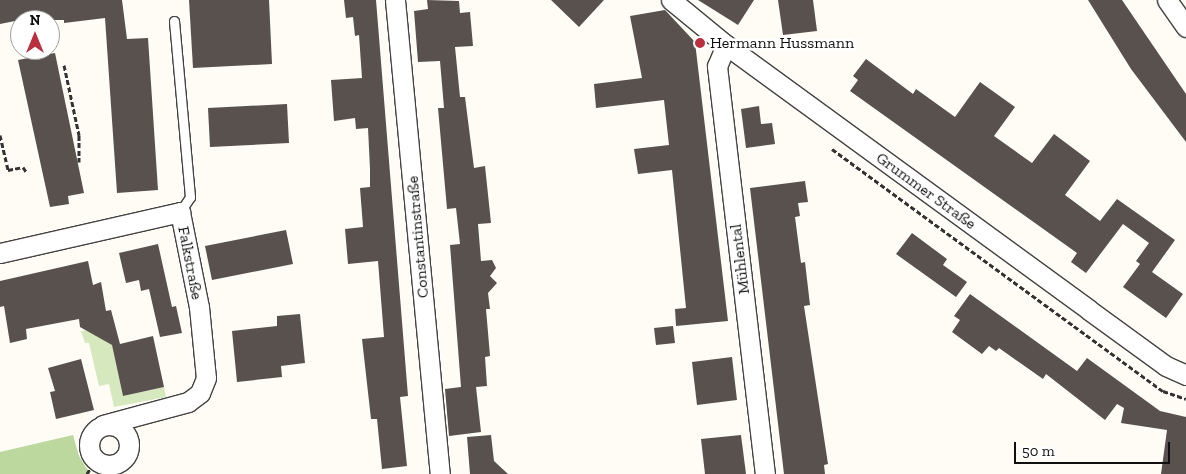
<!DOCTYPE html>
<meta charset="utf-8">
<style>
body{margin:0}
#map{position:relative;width:1186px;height:474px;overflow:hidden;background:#fefcf4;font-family:"Zilla Slab",serif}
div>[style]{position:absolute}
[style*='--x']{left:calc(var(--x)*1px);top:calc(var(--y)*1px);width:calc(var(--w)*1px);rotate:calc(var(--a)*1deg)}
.green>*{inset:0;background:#d6e8be}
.forest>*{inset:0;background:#bcd89e}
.building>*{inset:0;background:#58514d}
.path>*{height:3px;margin-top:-1.5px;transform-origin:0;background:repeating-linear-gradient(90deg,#323232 0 5px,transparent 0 7.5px)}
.roads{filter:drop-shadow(1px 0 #434343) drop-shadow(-1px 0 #434343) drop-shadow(0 1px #434343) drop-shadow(0 -1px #434343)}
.service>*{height:9px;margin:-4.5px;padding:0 4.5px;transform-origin:4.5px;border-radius:4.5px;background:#fff}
.minor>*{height:19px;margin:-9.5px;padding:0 9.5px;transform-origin:9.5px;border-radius:9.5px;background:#fff}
.minor>.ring{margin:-9.5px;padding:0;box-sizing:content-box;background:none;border:19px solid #fff;border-radius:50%}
.dots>*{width:14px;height:14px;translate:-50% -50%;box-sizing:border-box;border:2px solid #fff;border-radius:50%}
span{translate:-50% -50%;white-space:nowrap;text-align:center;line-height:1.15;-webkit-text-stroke:5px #fff;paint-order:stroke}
.poi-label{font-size:16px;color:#101010}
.left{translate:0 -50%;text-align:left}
.street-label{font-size:16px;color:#101010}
.north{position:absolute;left:10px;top:10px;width:50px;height:50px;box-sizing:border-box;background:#fff;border:1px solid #9f9f9f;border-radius:50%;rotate:0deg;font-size:14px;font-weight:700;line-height:20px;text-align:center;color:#101010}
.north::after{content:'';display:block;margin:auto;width:18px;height:22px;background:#b92f3e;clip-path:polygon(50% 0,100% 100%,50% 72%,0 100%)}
.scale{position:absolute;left:1014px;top:442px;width:156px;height:22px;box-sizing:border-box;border:2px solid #101010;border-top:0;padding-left:6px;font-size:15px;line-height:18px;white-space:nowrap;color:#101010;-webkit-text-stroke:4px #fff;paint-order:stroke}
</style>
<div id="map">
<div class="green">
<div style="clip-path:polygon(89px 330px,112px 345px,123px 396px,164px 387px,166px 397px,114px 407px,109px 384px,99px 386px,89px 343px,85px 343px,81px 331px)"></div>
</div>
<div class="forest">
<div style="clip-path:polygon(73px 435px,79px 456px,90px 474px,0 474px,0 452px)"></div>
</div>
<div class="building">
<div style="clip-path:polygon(0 0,122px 0,127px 39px,148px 38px,158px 190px,117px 193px,105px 18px,64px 23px,64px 20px,20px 20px,0 24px)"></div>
<div style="clip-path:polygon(189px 0,269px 0,272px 64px,193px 68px)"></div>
<div style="clip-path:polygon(344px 0,376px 0,408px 396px,400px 397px,407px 466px,382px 469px,377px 419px,371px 419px,362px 339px,384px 337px,378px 261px,348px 264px,345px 229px,363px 227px,360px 188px,370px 187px,370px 169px,368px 128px,356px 129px,355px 118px,334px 121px,331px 80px,362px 78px,359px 35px,355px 36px,353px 17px,346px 18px)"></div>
<div style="clip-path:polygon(427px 0,459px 1px,460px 13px,470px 12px,473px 46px,455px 47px,460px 97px,465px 97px,474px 168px,485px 166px,491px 223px,478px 224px,481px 261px,492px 260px,496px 268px,490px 276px,497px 283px,488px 293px,490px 309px,486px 309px,490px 356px,485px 357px,487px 386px,476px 387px,481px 432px,449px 436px,445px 389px,461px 387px,450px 245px,460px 244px,456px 208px,447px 209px,438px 108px,444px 108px,440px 61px,418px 62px,414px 11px,428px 9px)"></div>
<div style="clip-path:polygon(551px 0,604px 0,579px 27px)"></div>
<div style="clip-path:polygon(698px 0,754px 0,738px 25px)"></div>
<div style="clip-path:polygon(778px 0,813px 0,817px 31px,783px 35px)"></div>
<div style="clip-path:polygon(1088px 0,1122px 0,1186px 94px,1186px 142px,1131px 69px)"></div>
<div style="clip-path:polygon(665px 10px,695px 42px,728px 321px,676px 326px,675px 309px,686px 308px,672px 170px,638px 174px,634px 149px,669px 145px,664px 100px,596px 108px,594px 84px,642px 78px,630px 16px)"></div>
<div style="clip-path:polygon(55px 53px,84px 193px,68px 196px,69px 204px,50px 207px,18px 60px)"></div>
<div style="clip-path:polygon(866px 59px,913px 94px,916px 89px,955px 117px,980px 82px,1015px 107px,994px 136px,1032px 163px,1054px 134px,1090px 161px,1065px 195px,1100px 221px,1117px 199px,1175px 240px,1152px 272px,1183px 294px,1166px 318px,1123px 287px,1140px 264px,1136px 261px,1149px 243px,1123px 224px,1086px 273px,1071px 262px,1077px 253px,850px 91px,858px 80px,853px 76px)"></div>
<div style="clip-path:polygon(287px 104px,289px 143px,210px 147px,208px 108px)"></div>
<div style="clip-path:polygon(759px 106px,761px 124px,772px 123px,775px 144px,746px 148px,741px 109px)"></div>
<div style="clip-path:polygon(805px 181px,808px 202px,798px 203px,800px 216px,795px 217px,801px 263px,805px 262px,810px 305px,804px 306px,828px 464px,824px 465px,825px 474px,784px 474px,750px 188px)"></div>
<div style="clip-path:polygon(286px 230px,293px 264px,212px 280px,205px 246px)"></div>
<div style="clip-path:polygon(912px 233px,947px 259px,943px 265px,967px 282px,956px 297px,896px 254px)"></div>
<div style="clip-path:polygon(158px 244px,172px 307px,176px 306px,182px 333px,160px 337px,149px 289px,141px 291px,139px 280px,126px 283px,119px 253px)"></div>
<div style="clip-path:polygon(88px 261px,93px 285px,101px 282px,106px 311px,111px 310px,120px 344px,153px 336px,164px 387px,123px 396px,112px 345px,80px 327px,79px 319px,26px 329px,27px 339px,10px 343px,4px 306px,0 307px,0 281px)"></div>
<div style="clip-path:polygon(970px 294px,1077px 371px,1087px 358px,1160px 411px,1186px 417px,1186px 474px,1161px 474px,1167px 430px,1121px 423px,1124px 408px,1117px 404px,1105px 420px,1046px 374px,1043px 379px,999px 348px,996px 351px,989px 346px,982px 354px,952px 332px,960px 320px,954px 316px)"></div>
<div style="clip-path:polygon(300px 314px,305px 363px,281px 366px,282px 377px,237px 382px,232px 331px,277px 326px,277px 316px)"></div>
<div style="clip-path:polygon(673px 326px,675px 343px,656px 345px,654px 328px)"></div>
<div style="clip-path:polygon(732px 357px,737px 400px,697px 405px,692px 362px)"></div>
<div style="clip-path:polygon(81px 359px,94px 410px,56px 419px,50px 392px,55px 391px,48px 368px)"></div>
<div style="clip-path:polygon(491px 435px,494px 461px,508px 474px,470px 474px,467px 437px)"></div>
<div style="clip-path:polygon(741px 435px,746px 474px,705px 474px,701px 439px)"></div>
</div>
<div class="path">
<div style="--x:64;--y:65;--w:72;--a:77.9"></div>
<div style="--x:79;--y:135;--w:27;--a:90"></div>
<div style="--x:0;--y:135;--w:36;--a:77"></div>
<div style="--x:8;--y:170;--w:15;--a:-11"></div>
<div style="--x:23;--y:167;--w:7;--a:56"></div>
<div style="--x:832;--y:149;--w:410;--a:36.2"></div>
<div style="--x:1163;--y:391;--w:24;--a:19"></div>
<div style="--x:87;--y:474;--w:10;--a:-61"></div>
</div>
<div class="roads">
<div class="service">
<div style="--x:174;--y:21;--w:177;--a:84.8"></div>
<div style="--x:190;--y:197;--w:18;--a:124"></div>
</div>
<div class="minor">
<div style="--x:395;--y:0;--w:476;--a:84.6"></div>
<div style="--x:671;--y:0;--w:71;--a:39.3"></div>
<div style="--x:726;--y:45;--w:449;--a:36.1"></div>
<div style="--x:1089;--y:310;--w:95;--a:36"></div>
<div style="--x:1166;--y:366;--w:22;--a:24"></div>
<div style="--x:1167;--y:0;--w:33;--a:55"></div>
<div style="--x:726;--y:45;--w:23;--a:113"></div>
<div style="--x:717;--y:66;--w:411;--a:83.3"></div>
<div style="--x:0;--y:253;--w:185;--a:-12.8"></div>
<div style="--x:180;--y:212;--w:97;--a:78.7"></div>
<div style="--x:199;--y:307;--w:71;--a:84.4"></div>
<div style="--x:206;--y:378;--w:16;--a:112"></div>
<div style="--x:200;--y:393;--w:15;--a:143"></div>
<div style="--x:188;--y:402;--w:88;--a:164.9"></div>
<div class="ring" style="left:89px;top:425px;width:21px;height:21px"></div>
</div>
</div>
<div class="dots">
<div style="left:700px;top:43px;background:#b92f3e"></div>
</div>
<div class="poi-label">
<span class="left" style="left:710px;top:43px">Hermann Hussmann</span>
</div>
<div class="street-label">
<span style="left:926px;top:191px;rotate:36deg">Grummer Straße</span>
<span style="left:418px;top:237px;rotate:-95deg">Constantinstraße</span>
<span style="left:740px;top:259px;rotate:-97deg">Mühlental</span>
<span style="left:190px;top:263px;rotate:79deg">Falkstraße</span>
</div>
<div class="north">N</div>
<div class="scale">50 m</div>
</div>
